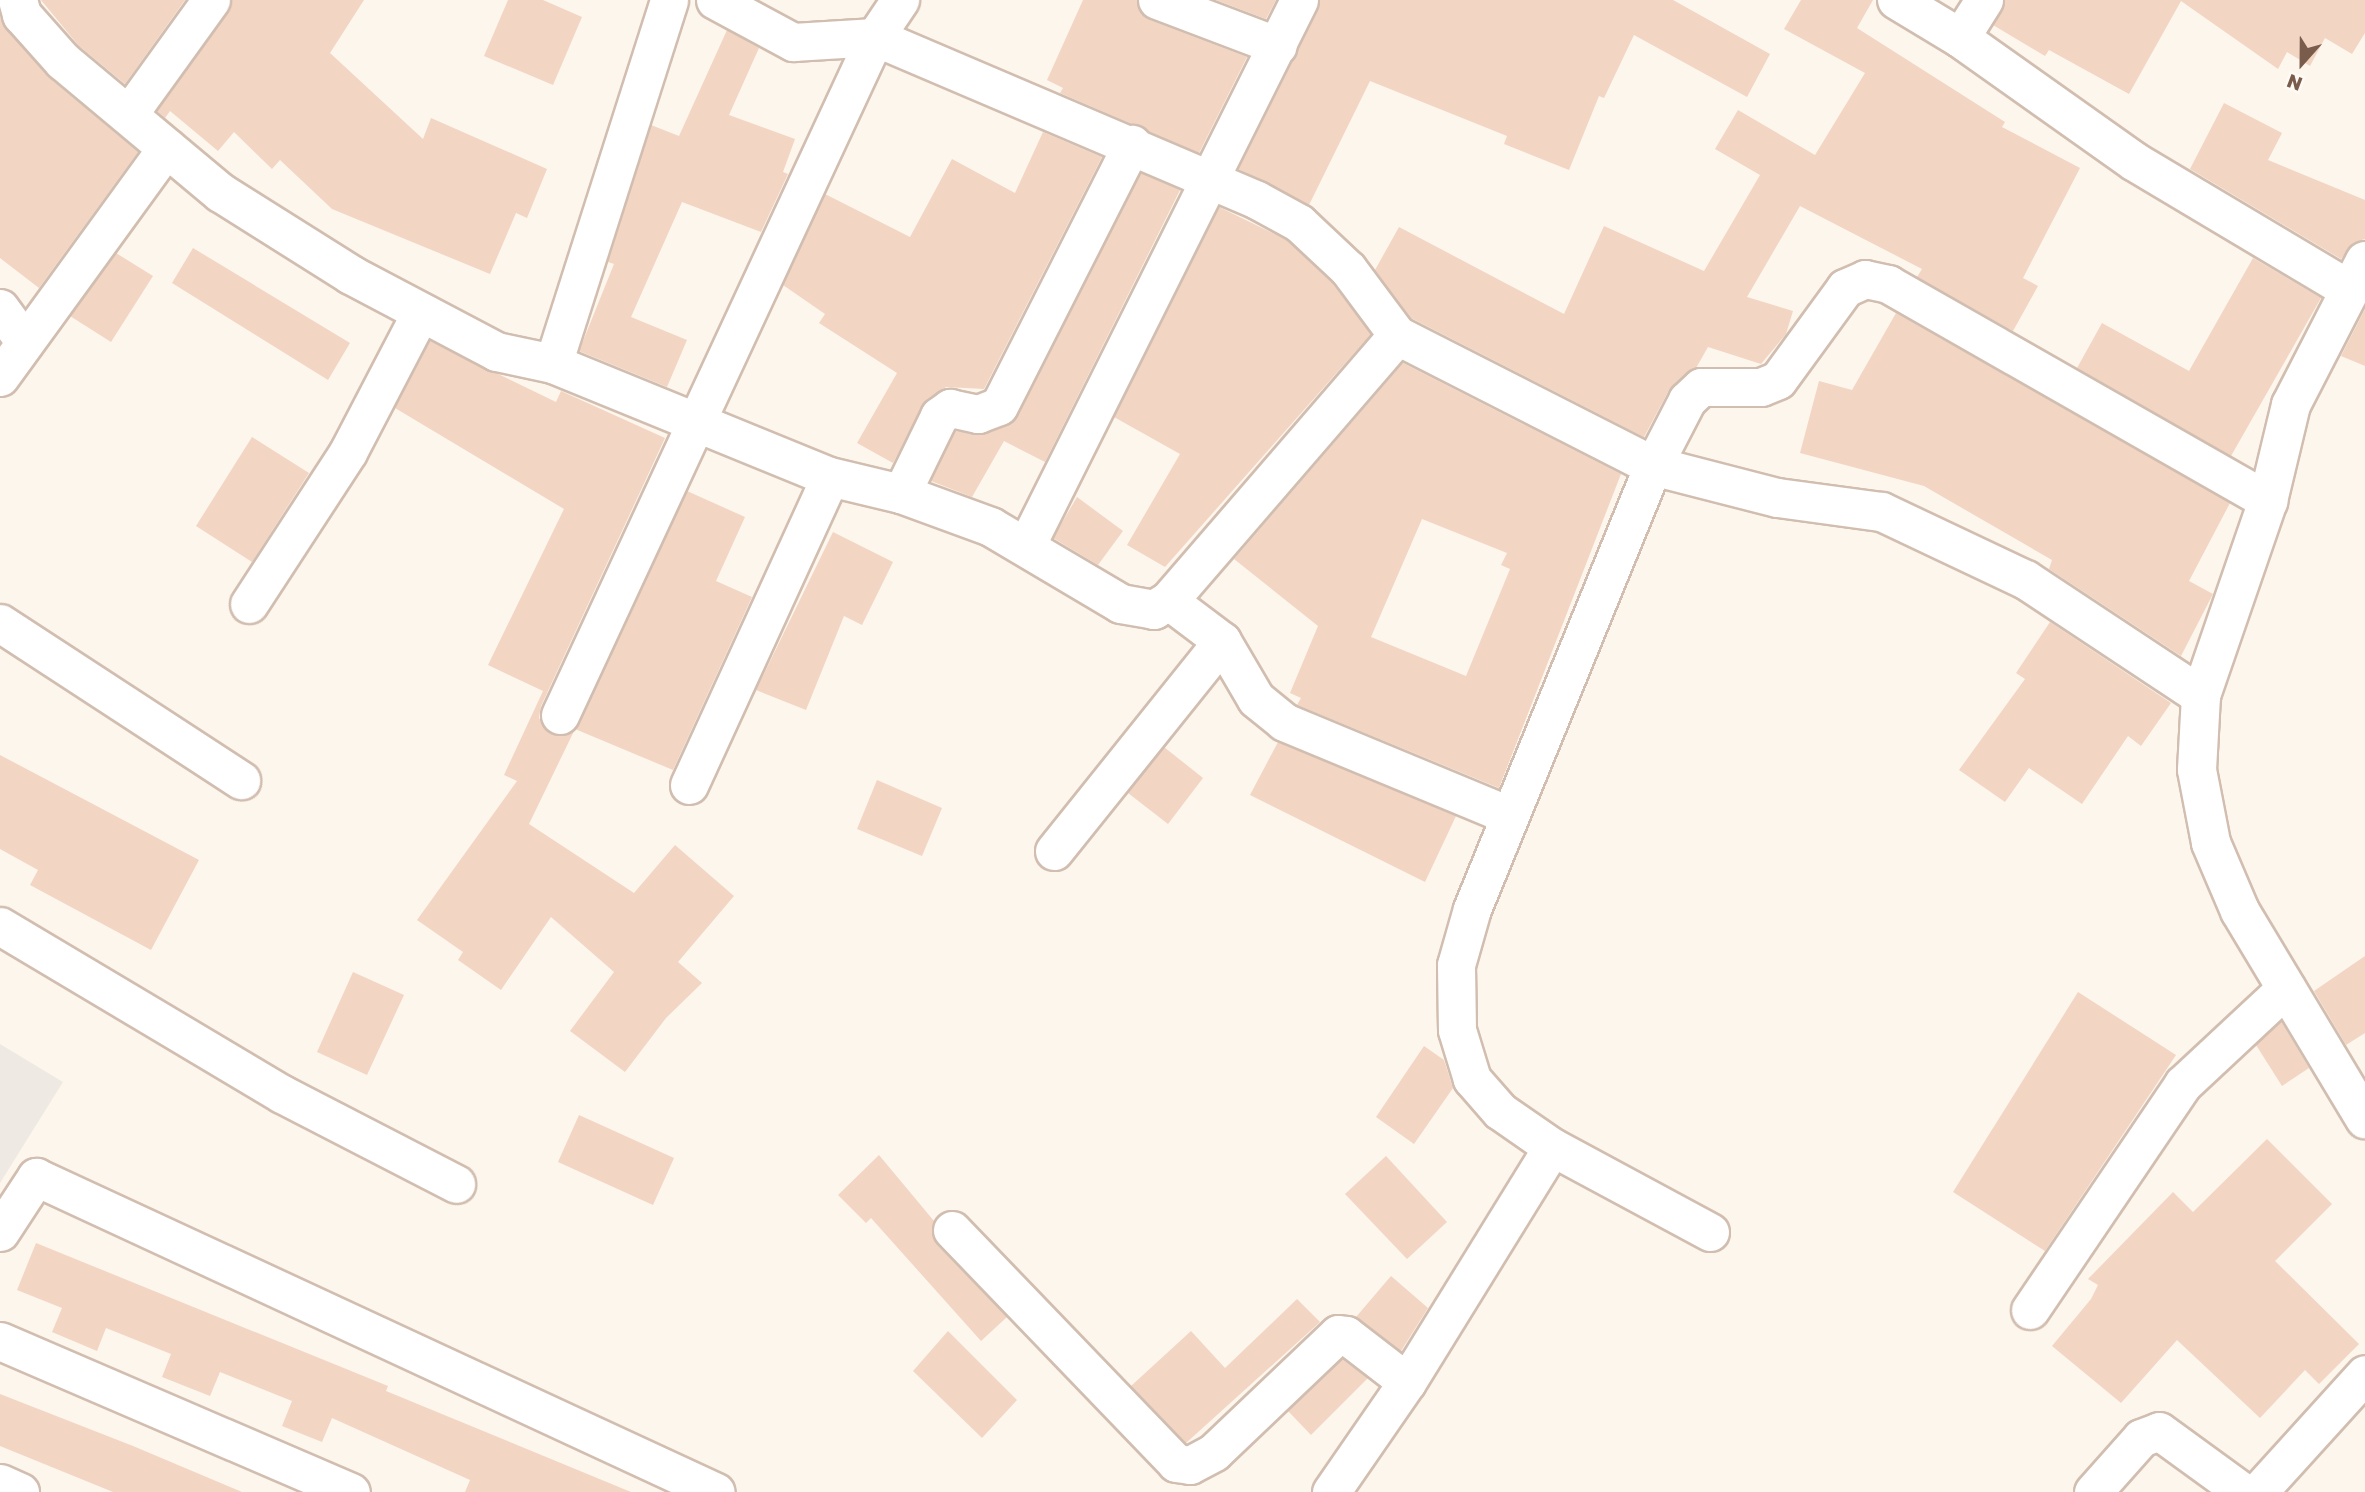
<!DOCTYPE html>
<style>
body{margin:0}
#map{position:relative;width:2365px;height:1492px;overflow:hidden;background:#fdf6ec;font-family:"Golos Text",sans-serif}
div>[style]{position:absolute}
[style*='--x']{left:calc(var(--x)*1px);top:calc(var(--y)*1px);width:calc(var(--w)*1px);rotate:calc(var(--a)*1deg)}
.industrial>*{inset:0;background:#efe9e4}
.building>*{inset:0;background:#f3d5c3}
.roads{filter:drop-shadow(2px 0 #d1beb0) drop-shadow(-2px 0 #d1beb0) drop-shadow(0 2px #d1beb0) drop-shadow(0 -2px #d1beb0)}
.minor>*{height:37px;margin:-18.5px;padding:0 18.5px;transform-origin:18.5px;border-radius:18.5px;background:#fff}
.tertiary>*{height:38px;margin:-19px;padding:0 19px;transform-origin:19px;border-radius:19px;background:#fff}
span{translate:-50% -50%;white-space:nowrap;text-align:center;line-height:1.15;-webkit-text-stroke:7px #fffaf3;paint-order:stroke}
.north{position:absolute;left:2267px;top:28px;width:70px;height:70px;-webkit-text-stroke:5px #fffaf3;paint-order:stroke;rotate:201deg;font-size:19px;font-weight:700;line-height:28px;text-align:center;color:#7a5c4d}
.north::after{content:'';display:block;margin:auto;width:24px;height:32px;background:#7a5c4d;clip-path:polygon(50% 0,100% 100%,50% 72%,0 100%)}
</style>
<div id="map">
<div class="industrial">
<div style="clip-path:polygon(0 1044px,63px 1082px,0 1183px)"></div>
</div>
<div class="building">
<div style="clip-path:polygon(41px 0,185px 0,125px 84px,78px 45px)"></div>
<div style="clip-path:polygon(232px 0,364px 0,330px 53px,423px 139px,431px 118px,547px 169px,527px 218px,516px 213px,490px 274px,332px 209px,280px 160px,272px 169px,234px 132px,218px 151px,170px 111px,165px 118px,157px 111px)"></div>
<div style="clip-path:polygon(508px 0,543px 0,582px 17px,553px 85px,484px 56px)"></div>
<div style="clip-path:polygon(1083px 0,1137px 0,1150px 20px,1247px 57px,1199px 153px,1060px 93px,1063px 88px,1047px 80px)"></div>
<div style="clip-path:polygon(1216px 0,1276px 0,1266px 19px)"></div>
<div style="clip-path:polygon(1320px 0,1673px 0,1770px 54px,1747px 97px,1634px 35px,1604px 98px,1599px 96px,1569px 170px,1504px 144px,1507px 136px,1370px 81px,1309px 205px,1238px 169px)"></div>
<div style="clip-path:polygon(1801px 0,1873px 0,1857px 28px,2005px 122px,2002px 127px,2080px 168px,2023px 278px,2038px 286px,2013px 331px,1917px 277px,1922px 269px,1800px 206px,1747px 297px,1793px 311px,1786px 334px,1761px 364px,1708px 347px,1696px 368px,1669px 390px,1644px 437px,1411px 318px,1375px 270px,1399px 227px,1564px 314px,1604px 226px,1704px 271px,1760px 175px,1715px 149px,1738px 110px,1815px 155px,1865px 73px,1784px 29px)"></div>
<div style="clip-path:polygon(2005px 0,2365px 0,2365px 33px,2352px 54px,2325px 38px,2310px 66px,2287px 52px,2278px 69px,2181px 1px,2129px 94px,2049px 50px,2045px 56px,1993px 25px)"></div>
<div style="clip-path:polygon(0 17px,47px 76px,138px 152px,39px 288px,0 258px)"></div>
<div style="clip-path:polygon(727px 30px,759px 48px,729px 115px,795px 139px,783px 172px,788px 174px,761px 232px,682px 202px,631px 317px,687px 340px,667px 387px,579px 351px,614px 264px,608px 262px,651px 125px,679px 136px)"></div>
<div style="clip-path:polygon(2224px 103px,2282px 133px,2268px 160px,2365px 200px,2365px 239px,2353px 243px,2341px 259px,2190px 169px)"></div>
<div style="clip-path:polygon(1043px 132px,1102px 157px,984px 389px,946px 387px,927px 399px,893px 463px,857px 443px,897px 373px,819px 323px,825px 314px,783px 285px,825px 194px,910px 237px,952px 159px,1015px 193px)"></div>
<div style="clip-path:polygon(1141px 173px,1180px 190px,1045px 462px,1004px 441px,972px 497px,931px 481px,955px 431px,985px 434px,1018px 416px)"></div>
<div style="clip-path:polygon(1219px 207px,1287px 240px,1332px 283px,1371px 334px,1165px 567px,1127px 545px,1180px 454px,1114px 417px)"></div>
<div style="clip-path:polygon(193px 248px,350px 343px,328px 380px,172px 283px)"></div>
<div style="clip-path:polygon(116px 253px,153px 276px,111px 342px,70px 316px)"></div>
<div style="clip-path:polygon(2253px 258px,2321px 298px,2231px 456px,2077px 368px,2102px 323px,2189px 371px)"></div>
<div style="clip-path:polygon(2365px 309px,2365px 366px,2341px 356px)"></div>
<div style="clip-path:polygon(1896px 313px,2230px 503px,2189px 581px,2213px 594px,2181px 656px,2049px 569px,2052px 560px,1924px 486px,1800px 453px,1819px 381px,1852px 390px)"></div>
<div style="clip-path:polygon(430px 341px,556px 402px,561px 391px,665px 438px,541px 706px,539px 718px,551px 734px,563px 736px,579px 724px,687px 491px,745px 517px,716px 581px,752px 597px,673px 770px,575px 729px,529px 824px,634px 893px,675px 845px,734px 896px,678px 962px,702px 983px,666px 1018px,625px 1072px,570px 1031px,614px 972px,551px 917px,501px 990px,458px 960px,463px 952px,417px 920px,517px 781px,504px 775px,543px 691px,488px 665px,564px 509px,395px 408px)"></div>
<div style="clip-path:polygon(evenodd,1403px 363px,1621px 474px,1499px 788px,1297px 705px,1301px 698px,1290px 693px,1318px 626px,1234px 559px,1403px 363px,1422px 519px,1507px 553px,1501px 565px,1510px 569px,1466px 676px,1371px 637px,1422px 519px)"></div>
<div style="clip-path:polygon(252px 437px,309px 473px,252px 562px,196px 526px)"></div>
<div style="clip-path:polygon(1077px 497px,1123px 531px,1098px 565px,1053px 538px)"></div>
<div style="clip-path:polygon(833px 532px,893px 562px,862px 625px,844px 616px,806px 710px,756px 690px)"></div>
<div style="clip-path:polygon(2050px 622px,2171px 703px,2141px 746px,2128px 736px,2082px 804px,2029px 768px,2005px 802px,1959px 770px,2025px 679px,2016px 673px)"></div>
<div style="clip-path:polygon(1278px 742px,1456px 816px,1425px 882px,1250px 795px)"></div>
<div style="clip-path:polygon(1164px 747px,1203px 778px,1168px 824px,1128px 793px)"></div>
<div style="clip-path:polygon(0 755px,199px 860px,151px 950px,30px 885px,38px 870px,0 849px)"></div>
<div style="clip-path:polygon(877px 780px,942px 808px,922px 856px,857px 829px)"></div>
<div style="clip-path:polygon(2365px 956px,2365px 1033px,2346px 1045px,2314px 991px)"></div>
<div style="clip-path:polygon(353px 972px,404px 995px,367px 1075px,317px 1052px)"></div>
<div style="clip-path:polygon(2078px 992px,2176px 1055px,2045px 1251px,1953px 1192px)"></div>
<div style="clip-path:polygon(2281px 1021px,2309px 1068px,2282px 1086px,2256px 1045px)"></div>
<div style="clip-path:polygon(1424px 1046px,1444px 1060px,1453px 1088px,1414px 1144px,1376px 1117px)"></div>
<div style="clip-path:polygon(579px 1115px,674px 1158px,653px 1205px,558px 1162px)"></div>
<div style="clip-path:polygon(2267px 1139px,2332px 1204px,2275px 1261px,2359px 1344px,2319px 1384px,2305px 1370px,2260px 1418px,2177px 1340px,2121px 1403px,2052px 1346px,2091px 1299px,2098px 1285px,2088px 1279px,2173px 1192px,2193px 1212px)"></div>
<div style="clip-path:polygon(879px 1155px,934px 1221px,937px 1245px,1007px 1317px,981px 1341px,871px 1218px,866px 1223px,838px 1195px)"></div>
<div style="clip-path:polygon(1386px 1156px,1447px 1222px,1407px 1259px,1345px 1194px)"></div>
<div style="clip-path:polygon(36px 1243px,388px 1386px,386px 1391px,631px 1492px,465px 1492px,470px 1480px,332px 1418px,322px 1442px,282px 1426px,292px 1401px,220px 1372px,210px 1396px,162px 1377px,171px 1354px,106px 1328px,97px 1351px,52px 1332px,62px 1308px,17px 1290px)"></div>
<div style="clip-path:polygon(1391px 1276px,1428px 1308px,1401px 1351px,1356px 1317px)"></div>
<div style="clip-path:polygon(1297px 1299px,1320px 1322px,1186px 1443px,1131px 1386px,1191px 1331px,1225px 1368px)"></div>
<div style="clip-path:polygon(948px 1331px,1017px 1400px,982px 1438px,913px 1371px)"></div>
<div style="clip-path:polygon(1342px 1359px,1368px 1378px,1311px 1435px,1288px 1411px)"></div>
<div style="clip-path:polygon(0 1394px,133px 1446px,242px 1492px,113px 1492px,0 1446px)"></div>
</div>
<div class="roads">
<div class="minor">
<div style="--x:715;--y:0;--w:89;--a:28.3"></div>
<div style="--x:793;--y:42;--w:82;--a:-3.5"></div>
<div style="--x:875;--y:37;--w:415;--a:23.1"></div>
<div style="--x:1257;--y:200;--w:48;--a:28.7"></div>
<div style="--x:1299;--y:223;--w:67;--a:43.2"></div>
<div style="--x:1348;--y:269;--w:84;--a:53.3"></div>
<div style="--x:1157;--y:0;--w:129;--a:20.8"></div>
<div style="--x:1960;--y:38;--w:45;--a:-57.7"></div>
<div style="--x:128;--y:115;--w:142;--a:-54.2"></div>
<div style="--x:0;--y:308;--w:41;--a:54"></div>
<div style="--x:553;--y:364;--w:382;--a:-72.3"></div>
<div style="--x:0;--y:377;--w:284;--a:-54"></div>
<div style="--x:901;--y:494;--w:87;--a:-64"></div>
<div style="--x:939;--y:416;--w:14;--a:-36"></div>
<div style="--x:950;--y:408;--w:29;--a:12"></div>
<div style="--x:978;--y:414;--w:22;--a:-21"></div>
<div style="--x:999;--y:406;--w:294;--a:-63.1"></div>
<div style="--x:1027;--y:544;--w:608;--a:-63.43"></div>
<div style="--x:1169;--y:601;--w:66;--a:37"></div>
<div style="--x:1222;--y:641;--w:67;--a:59.6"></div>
<div style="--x:1256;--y:699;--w:36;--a:39"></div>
<div style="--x:1284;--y:722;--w:243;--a:22.5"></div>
<div style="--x:249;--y:604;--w:181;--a:-56.9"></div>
<div style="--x:348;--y:452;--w:158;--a:-62.5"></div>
<div style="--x:0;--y:623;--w:288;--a:33.1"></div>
<div style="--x:560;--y:715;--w:748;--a:-65.08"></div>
<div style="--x:875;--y:37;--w:45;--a:-56"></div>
<div style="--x:689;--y:785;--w:339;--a:-65.4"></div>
<div style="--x:1054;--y:851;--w:269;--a:-51.3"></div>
<div style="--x:0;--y:926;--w:328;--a:30.8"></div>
<div style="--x:282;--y:1094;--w:196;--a:27.3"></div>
<div style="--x:952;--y:1230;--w:323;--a:46.1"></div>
<div style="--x:1176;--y:1463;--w:14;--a:8"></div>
<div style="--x:1190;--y:1465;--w:27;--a:-28"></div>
<div style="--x:1214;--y:1452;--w:171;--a:-43.6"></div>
<div style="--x:1338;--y:1334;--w:8;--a:7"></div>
<div style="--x:1346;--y:1335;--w:77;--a:37.6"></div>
<div style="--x:0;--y:1232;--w:66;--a:-56.8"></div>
<div style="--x:36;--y:1177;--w:749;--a:24.86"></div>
<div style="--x:1710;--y:1232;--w:179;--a:-151.7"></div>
<div style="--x:1552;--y:1147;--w:63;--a:-145.3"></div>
<div style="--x:1500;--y:1111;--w:43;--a:-131.2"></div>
<div style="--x:1472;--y:1079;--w:51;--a:-107"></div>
<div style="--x:1457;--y:1030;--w:65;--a:-90.9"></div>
<div style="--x:1456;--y:965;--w:58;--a:-74.1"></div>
<div style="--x:1472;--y:909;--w:479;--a:-67.8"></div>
<div style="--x:1653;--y:466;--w:74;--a:-62.7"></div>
<div style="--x:1687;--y:400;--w:19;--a:-43"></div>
<div style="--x:1701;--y:387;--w:60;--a:0"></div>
<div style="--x:1761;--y:387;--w:18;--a:-22"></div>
<div style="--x:1778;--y:380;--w:114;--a:-53.9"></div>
<div style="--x:1845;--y:288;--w:22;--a:-24"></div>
<div style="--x:1865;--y:279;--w:24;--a:12"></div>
<div style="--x:1888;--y:284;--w:438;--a:29.7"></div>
<div style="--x:2030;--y:1310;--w:273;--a:-55.9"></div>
<div style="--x:2183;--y:1084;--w:141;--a:-43"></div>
<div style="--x:0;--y:1341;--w:382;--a:23.3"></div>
<div style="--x:0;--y:1483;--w:22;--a:24"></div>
<div style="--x:1331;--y:1492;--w:134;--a:-55.4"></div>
<div style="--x:1407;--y:1382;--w:276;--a:-58.3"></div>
<div style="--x:2093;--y:1492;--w:72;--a:-48.4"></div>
<div style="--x:2141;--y:1438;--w:19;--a:-21"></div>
<div style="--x:2159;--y:1431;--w:104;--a:36"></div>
<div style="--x:2258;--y:1492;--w:159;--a:-47.8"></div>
</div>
<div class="tertiary">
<div style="--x:18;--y:0;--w:16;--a:75"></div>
<div style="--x:22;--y:15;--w:62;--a:48.3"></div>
<div style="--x:63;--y:61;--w:206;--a:39.9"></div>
<div style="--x:221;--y:193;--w:154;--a:32.2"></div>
<div style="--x:351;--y:275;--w:165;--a:27.8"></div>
<div style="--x:497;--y:352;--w:57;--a:12.1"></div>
<div style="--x:553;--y:364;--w:299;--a:22.2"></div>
<div style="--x:830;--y:477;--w:73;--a:13.5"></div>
<div style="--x:901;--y:494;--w:96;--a:20.1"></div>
<div style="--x:991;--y:527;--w:151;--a:30.6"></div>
<div style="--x:1121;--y:604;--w:34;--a:10"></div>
<div style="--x:1154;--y:610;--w:17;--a:-31"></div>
<div style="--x:1169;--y:601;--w:350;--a:-49.2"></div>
<div style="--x:1398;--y:336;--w:286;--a:27"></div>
<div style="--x:1653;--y:466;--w:129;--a:14.4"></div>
<div style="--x:1778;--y:498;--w:105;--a:7.7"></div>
<div style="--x:1882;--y:512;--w:159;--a:25.3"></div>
<div style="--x:2026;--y:580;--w:210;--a:33.5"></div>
<div style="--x:1897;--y:0;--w:74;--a:31.1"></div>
<div style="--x:1960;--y:38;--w:214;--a:35.3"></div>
<div style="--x:2135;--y:162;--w:250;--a:30.8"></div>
<div style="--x:2365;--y:261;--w:162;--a:117.2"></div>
<div style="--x:2291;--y:405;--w:99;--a:103.5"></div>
<div style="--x:2268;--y:501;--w:206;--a:109"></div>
<div style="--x:2201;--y:696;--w:74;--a:93.1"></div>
<div style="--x:2197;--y:770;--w:74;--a:79.1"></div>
<div style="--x:2211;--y:843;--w:74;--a:66.9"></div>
<div style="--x:2240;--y:911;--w:243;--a:59"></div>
</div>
</div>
<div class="north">N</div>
</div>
